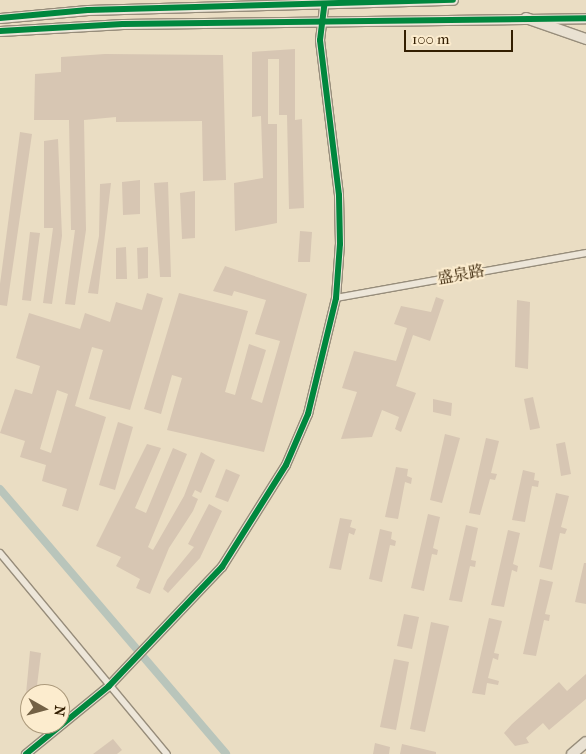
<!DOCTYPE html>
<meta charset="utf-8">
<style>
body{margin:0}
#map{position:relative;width:586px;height:754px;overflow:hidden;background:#eaddc3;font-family:"IM FELL French Canon","Noto Serif SC",serif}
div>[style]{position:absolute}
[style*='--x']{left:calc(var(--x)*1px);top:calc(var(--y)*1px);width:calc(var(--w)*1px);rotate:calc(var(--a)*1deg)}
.canal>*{height:8px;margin:-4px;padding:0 4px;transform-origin:4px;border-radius:4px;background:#b9c5bb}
.building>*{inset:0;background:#d7c6b3}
.roads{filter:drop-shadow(1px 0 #978d7b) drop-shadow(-1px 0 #978d7b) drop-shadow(0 1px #978d7b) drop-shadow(0 -1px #978d7b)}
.minor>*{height:6px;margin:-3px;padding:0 3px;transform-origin:3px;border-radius:3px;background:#ede6d9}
.tertiary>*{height:8px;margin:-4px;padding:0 4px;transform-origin:4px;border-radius:4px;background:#ede6d9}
.secondary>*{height:9px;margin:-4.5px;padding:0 4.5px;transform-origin:4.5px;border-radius:4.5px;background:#ede6d9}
.primary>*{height:10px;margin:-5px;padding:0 5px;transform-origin:5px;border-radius:5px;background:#e9e1d2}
.cycleway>*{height:6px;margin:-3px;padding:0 3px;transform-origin:3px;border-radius:3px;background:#00873e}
span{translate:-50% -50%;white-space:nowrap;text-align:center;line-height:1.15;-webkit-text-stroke:4px #fcecce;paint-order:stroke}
.street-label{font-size:16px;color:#331e01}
.north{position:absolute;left:20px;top:684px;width:50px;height:50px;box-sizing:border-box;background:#fcecce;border:1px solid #ac9a7c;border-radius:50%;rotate:97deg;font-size:14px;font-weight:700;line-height:20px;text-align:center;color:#331e01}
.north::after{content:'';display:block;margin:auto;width:18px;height:22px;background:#736145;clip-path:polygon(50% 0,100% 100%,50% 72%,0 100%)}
.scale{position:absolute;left:404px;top:30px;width:109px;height:22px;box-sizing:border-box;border:2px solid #331e01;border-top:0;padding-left:6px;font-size:15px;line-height:18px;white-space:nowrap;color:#331e01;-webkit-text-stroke:4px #fcecce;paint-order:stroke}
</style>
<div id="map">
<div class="canal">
<div style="--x:0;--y:489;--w:348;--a:49.5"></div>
</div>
<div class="building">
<div style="clip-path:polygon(295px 49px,295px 120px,302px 119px,304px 208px,289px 209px,287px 115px,279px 115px,279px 59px,268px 59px,268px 124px,277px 124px,277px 223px,235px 231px,234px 183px,263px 178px,261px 116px,252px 117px,252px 52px)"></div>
<div style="clip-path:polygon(105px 54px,223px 55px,226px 180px,203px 181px,202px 121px,116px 122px,116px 117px,84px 120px,86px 230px,75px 305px,65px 304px,75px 230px,71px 230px,69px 120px,34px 120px,35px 74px,61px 72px,61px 57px)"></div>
<div style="clip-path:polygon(20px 132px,32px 134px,7px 306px,0 305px,0 284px)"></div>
<div style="clip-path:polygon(58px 139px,62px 236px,52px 304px,43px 303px,53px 228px,44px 228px,44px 141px)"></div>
<div style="clip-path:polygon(140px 180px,140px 214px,123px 215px,122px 182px)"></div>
<div style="clip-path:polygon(168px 182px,171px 277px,160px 277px,154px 183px)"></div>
<div style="clip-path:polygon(111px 183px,98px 294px,88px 293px,99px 236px,100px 184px)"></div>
<div style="clip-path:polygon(195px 191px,195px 238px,182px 239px,180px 193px)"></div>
<div style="clip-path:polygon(300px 231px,312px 232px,310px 262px,298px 262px)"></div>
<div style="clip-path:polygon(30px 232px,40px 233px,31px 301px,22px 300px)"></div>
<div style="clip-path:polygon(126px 247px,127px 279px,116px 279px,116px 248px)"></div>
<div style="clip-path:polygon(148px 247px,148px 278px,138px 279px,137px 248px)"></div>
<div style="clip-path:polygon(225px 266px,307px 294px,264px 452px,167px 430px,182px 378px,172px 375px,161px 414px,144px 409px,179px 293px,248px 311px,225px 392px,235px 395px,249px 344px,266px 350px,251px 399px,262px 403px,280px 341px,255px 334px,266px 300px,234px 291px,232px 296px,213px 291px)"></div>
<div style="clip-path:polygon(evenodd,147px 293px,163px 298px,130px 410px,89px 399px,103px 350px,92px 347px,75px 406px,106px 417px,78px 511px,62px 506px,67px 489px,42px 481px,46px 465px,20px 457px,25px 441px,0 433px,15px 389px,32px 394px,40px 366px,16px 358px,29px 313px,80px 329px,85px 313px,110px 322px,116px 302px,142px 310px,147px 293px,57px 390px,68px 394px,51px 453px,40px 449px,57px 390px)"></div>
<div style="clip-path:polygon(436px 297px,444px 300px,430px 341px,413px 335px,396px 386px,416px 393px,401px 432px,395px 429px,399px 417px,382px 410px,372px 437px,341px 439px,357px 392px,342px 388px,354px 351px,396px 361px,407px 328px,394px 324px,401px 306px,431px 312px)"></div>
<div style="clip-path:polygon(517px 300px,530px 302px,528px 369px,515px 367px)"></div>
<div style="clip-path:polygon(533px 397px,540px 428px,530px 430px,524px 399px)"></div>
<div style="clip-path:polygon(433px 399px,452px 403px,451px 416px,433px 412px)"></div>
<div style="clip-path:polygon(118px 422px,133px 427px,115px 490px,99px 485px)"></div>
<div style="clip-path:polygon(445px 434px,460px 438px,442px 503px,430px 500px)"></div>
<div style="clip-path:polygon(486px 438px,499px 441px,491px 473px,497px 474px,495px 480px,490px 479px,480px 515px,469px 513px)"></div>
<div style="clip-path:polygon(565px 442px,571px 474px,561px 476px,556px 444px)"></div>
<div style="clip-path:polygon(147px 444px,161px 448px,135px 508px,146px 513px,173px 448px,187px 454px,148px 547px,153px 550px,184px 496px,201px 452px,215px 460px,201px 493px,195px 490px,192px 496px,198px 499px,193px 511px,169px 548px,150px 594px,136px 588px,140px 579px,116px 566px,121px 557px,96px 546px)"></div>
<div style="clip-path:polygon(396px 467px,408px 469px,407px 476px,412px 478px,411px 484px,405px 482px,398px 519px,385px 517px)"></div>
<div style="clip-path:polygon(226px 469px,240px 475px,228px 502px,215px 497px)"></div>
<div style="clip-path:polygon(523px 470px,535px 473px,534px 480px,539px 481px,538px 487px,532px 486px,525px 522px,512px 520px)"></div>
<div style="clip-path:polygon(556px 493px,569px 496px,561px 527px,567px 529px,565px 534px,560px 533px,552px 570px,539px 567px)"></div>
<div style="clip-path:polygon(209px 504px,222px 511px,200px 558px,168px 593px,163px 589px,167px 580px,194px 547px,188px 544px)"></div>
<div style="clip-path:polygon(428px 514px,440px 517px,433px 548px,438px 550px,437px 555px,432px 554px,424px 591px,411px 588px)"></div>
<div style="clip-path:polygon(340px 518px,352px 520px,350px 527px,356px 529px,354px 535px,349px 533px,341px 570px,329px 568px)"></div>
<div style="clip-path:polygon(466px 525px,478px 528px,471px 560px,476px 561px,475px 567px,470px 566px,462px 602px,449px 600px)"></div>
<div style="clip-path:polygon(380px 529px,392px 532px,391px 539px,396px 541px,395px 546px,390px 545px,382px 582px,369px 579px)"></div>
<div style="clip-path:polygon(508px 530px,520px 533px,513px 564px,518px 566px,517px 572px,512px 570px,504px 607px,491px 605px)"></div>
<div style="clip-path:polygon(584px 563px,586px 563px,586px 604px,575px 602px)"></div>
<div style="clip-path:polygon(540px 579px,553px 582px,545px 614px,550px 615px,549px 621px,544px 620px,536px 656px,523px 654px)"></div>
<div style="clip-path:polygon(404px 614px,419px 617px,412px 649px,397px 646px)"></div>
<div style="clip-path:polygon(489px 618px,502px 621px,494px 653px,499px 654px,498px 660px,493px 658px,488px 678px,499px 681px,498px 685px,487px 683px,485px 695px,472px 693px)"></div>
<div style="clip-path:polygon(431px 622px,449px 626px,425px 732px,410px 729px)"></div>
<div style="clip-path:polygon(30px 651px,41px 653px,36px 694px,26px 694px)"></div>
<div style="clip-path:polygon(394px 659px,409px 662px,396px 730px,380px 727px)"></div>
<div style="clip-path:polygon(586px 674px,586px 699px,549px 730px,543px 723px,526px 738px,529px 743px,515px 746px,504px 733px,512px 724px,559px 682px,567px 691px)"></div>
<div style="clip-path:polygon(113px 739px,122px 750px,117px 754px,93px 754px)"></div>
<div style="clip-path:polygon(375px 743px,390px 747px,389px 754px,373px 754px)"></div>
<div style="clip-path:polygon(402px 744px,436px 752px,436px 754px,400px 754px)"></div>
</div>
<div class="roads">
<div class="minor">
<div style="--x:336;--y:298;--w:254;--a:-10.2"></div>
<div style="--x:0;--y:553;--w:261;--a:50.3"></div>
</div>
<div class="tertiary">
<div style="--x:26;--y:754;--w:107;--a:-39.3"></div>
<div style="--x:109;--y:686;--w:164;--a:-46.5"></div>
<div style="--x:222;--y:567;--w:120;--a:-57.9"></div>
<div style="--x:286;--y:465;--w:56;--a:-66.7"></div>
<div style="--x:308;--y:414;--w:119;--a:-76.4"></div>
<div style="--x:336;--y:298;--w:54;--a:-85.8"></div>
<div style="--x:340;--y:244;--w:49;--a:-91.2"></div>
<div style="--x:339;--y:195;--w:156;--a:-97"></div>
<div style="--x:320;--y:40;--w:35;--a:-83"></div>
</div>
<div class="secondary">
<div style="--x:0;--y:18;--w:88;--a:-5.2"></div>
<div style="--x:88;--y:10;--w:365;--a:-1.6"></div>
<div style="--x:0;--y:31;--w:123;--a:-3.3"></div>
<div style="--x:123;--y:24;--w:463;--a:-0.7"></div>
</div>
<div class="primary">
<div style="--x:526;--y:18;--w:64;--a:19.3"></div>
<div style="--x:572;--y:754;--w:18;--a:-41"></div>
</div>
</div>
<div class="cycleway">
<div style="--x:0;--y:18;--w:88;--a:-5.2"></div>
<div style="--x:88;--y:10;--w:365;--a:-1.6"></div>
<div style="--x:0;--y:31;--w:123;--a:-3.3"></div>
<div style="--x:123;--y:24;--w:463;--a:-0.7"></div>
<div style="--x:26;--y:754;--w:107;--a:-39.3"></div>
<div style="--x:109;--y:686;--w:164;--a:-46.5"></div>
<div style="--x:222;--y:567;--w:120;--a:-57.9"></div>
<div style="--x:286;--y:465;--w:56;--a:-66.7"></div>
<div style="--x:308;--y:414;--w:119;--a:-76.4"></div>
<div style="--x:336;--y:298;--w:54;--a:-85.8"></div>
<div style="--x:340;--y:244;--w:49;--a:-91.2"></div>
<div style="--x:339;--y:195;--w:156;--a:-97"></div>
<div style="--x:320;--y:40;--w:35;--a:-83"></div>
</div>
<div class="street-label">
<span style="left:461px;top:275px;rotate:-10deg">盛泉路</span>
</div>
<div class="north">N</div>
<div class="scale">100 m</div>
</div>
